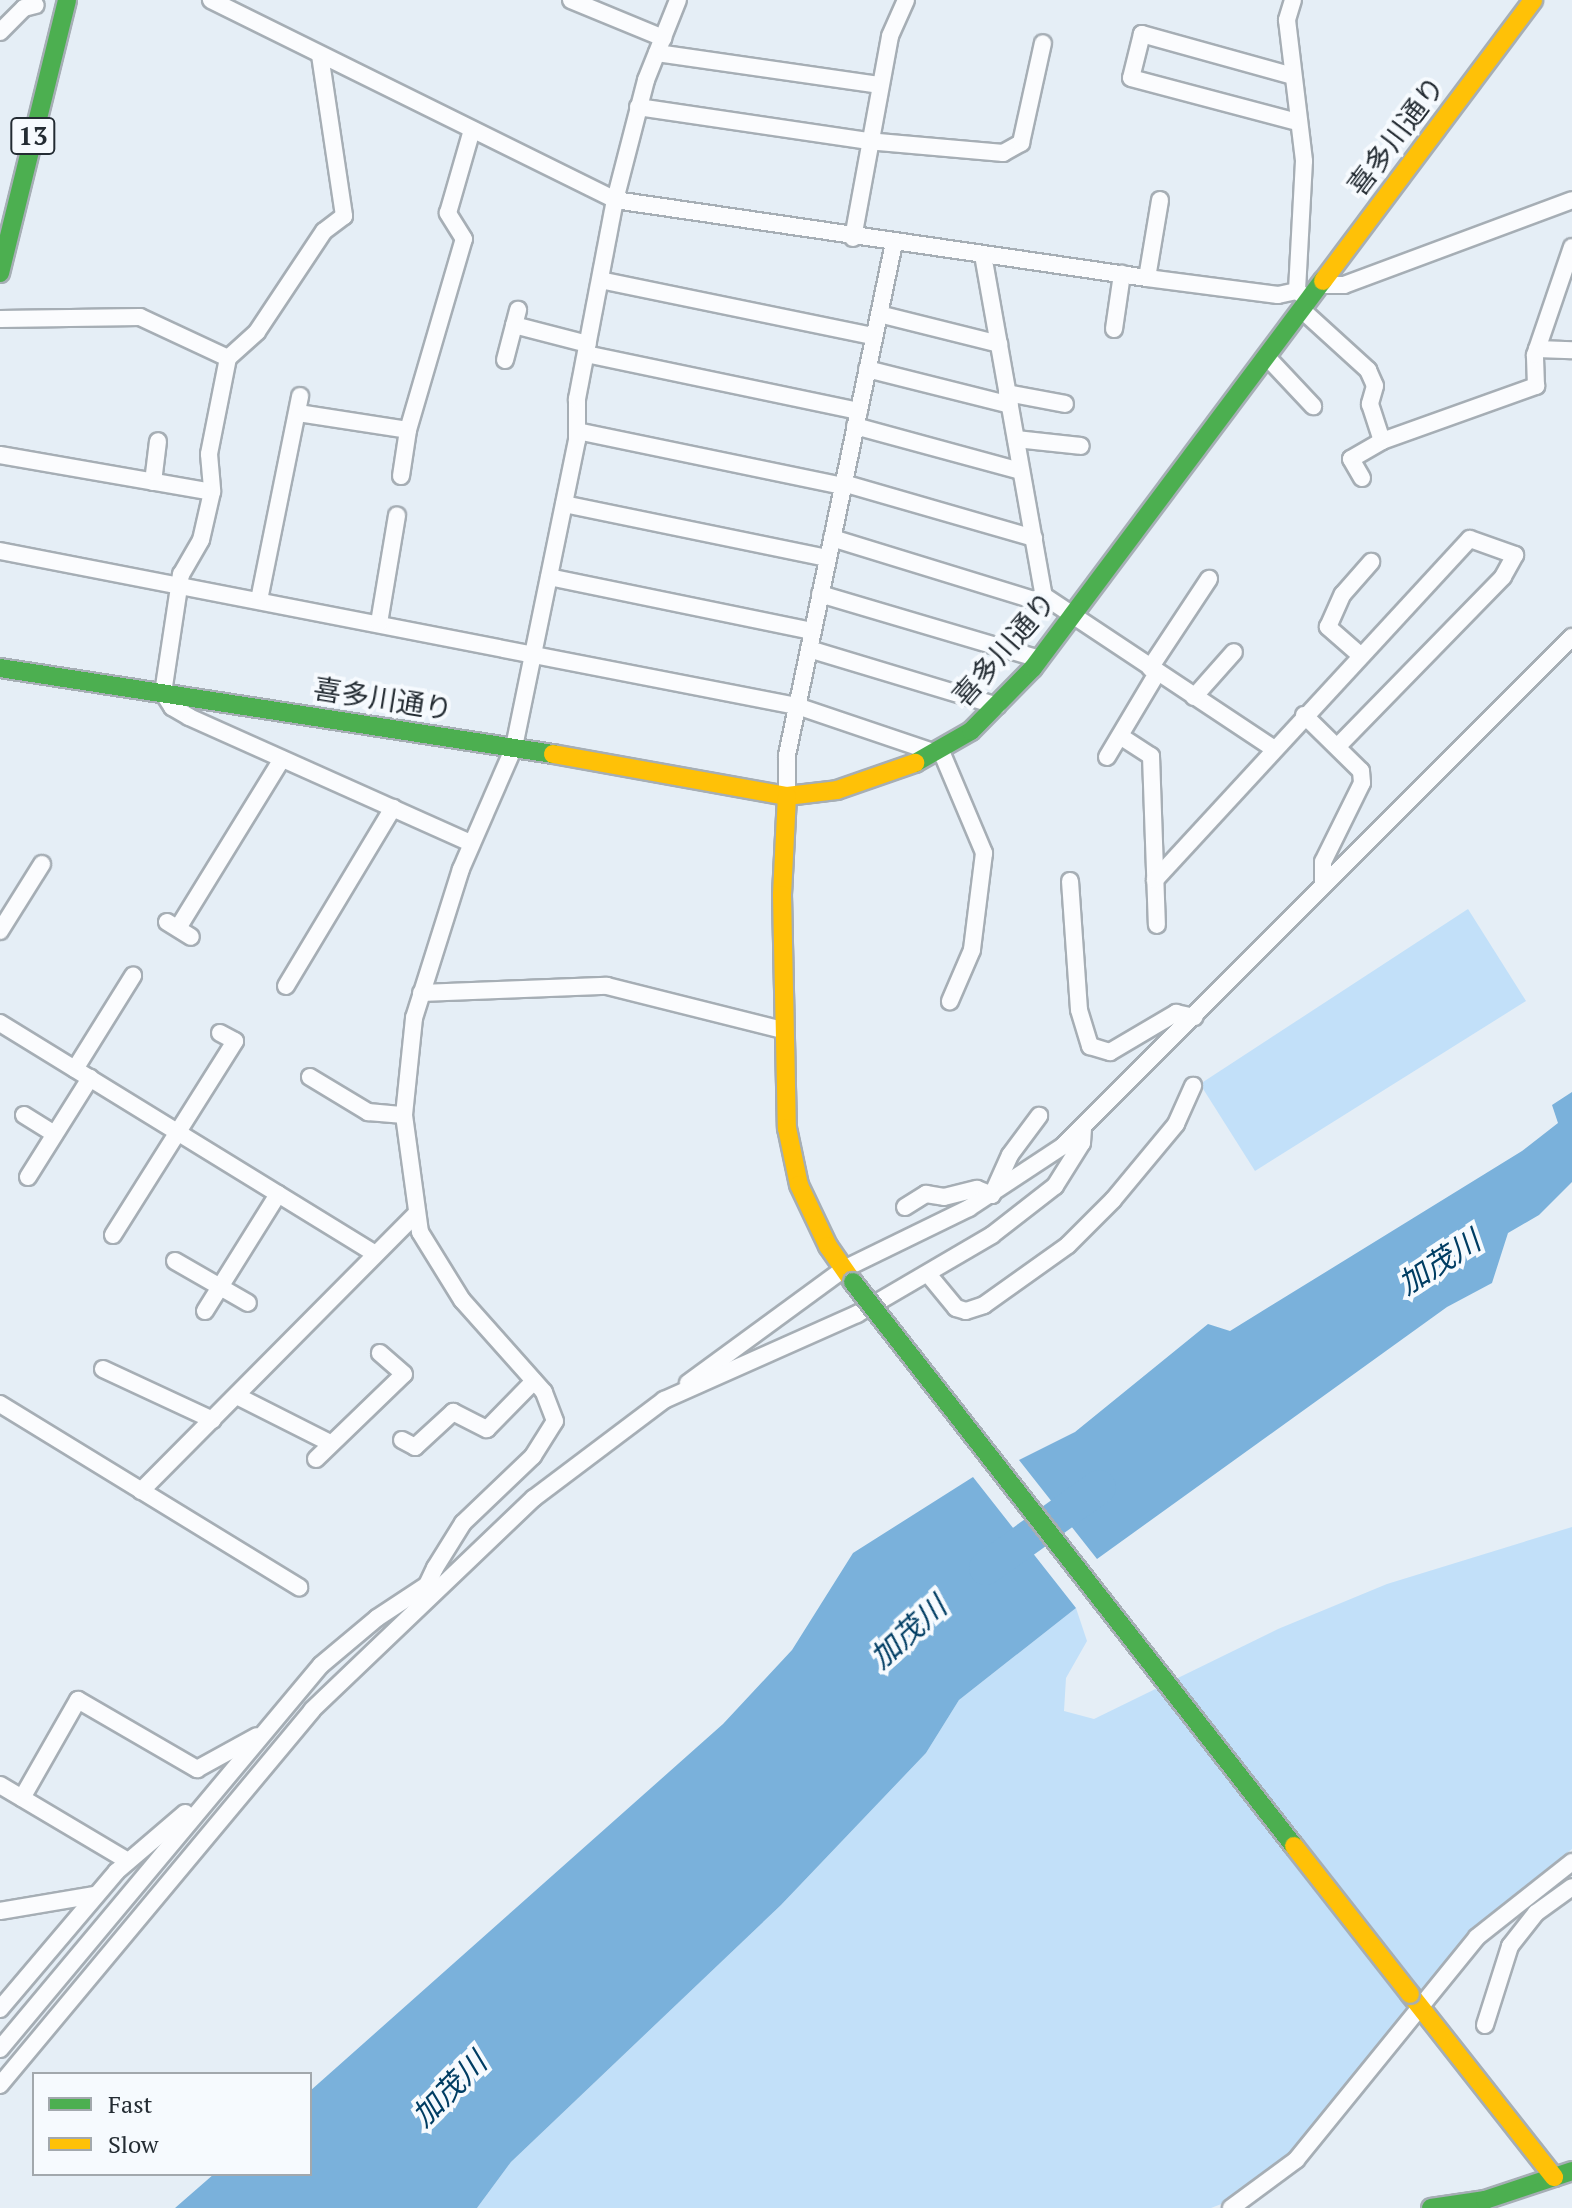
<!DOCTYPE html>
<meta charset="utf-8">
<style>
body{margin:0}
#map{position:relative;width:1572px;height:2208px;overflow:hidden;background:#e5eef6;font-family:"PT Serif","Noto Sans JP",serif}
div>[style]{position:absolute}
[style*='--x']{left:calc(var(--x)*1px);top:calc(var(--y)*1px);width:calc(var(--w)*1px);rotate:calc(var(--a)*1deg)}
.green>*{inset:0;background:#c2e0f9}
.water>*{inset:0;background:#7ab1db}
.river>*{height:34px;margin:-17px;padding:0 17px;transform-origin:17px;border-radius:17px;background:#7ab1db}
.roads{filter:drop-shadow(2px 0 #a6aeb5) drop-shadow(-2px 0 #a6aeb5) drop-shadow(0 2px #a6aeb5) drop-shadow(0 -2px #a6aeb5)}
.street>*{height:16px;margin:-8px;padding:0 8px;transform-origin:8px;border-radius:8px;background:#fbfcfe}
.fast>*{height:18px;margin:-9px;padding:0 9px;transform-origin:9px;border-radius:9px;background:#4caf50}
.slow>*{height:18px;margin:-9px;padding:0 9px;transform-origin:9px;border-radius:9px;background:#ffc107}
.bridges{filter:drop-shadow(2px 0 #a6aeb5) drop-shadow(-2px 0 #a6aeb5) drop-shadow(0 2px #a6aeb5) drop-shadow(0 -2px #a6aeb5)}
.fast-bridge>*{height:18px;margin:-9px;padding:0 9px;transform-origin:9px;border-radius:9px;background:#4caf50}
.slow-bridge>*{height:18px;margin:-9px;padding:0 9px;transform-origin:9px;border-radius:9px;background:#ffc107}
span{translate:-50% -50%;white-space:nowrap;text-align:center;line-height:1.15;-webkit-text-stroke:8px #f6fafe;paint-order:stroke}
.shield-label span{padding:2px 6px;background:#f6fafe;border:2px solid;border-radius:6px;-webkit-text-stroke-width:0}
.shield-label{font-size:26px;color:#242c33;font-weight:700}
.street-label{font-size:28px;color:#242c33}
.water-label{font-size:30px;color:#003d63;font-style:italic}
.legend{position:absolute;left:32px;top:2072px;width:280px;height:104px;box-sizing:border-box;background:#f6fafe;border:2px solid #a2a8ad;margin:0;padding:10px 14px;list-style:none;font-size:24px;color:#242c33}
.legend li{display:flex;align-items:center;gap:16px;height:40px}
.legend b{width:40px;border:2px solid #a2a8ad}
</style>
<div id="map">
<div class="green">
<div style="clip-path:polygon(1468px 909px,1526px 1001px,1255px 1171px,1200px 1084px)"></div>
<div style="clip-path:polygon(1572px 1527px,1572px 1849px,1471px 1929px,1287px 2156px,1237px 2198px,1211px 2208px,477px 2208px,511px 2162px,781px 1905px,926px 1753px,959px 1700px,1076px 1608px,1087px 1641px,1066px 1678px,1064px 1711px,1094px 1719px,1278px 1629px,1387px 1584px)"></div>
</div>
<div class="water">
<div style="clip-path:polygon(1572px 1092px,1572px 1182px,1539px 1215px,1508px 1233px,1492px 1283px,1447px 1307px,1097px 1559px,1019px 1460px,1075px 1432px,1208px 1324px,1230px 1331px,1522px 1151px,1558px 1123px,1552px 1105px)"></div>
<div style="clip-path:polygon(973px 1477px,1076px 1608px,959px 1700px,926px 1753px,781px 1905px,511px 2162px,477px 2208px,175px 2208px,214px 2174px,310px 2174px,310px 2091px,723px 1724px,792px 1650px,853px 1553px)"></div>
</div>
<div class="river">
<div style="--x:986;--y:1568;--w:139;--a:-35.6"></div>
</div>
<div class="roads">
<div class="street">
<div style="--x:211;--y:0;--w:451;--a:26.3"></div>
<div style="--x:615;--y:200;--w:538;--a:8.34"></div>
<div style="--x:1147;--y:278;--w:132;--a:7.4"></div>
<div style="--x:1278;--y:295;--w:19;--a:-12"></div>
<div style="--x:1297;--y:291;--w:14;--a:36"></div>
<div style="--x:571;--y:0;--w:100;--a:22.4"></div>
<div style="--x:1293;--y:0;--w:21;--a:107"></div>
<div style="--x:1287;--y:20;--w:142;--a:83.1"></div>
<div style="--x:1304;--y:161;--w:130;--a:93.1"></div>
<div style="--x:0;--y:32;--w:34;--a:-45"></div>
<div style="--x:24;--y:8;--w:12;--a:-14"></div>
<div style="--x:657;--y:53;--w:224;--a:8.2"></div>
<div style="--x:320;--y:55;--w:163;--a:81.5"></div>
<div style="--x:344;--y:216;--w:25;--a:143"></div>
<div style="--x:324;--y:231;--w:121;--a:123.6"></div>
<div style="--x:257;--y:332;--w:39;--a:138"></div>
<div style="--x:228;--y:358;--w:98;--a:101.2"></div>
<div style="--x:209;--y:454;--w:38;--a:85"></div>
<div style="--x:212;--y:492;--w:49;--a:102.9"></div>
<div style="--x:201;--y:540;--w:39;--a:120"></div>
<div style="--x:181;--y:574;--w:120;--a:98.6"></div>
<div style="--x:163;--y:693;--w:17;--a:57"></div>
<div style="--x:172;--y:707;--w:20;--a:30"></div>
<div style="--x:189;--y:717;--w:309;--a:24.1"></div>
<div style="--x:1293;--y:76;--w:157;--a:-164.5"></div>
<div style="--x:1142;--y:34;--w:45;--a:104"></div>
<div style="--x:1131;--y:78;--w:172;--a:14.8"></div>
<div style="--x:638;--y:107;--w:232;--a:8.4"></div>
<div style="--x:867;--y:141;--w:137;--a:5"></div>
<div style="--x:1003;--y:153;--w:21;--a:-29"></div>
<div style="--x:1021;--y:143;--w:102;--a:-77.6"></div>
<div style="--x:853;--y:238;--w:205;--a:-79.6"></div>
<div style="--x:890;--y:36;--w:39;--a:-66"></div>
<div style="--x:983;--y:255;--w:346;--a:79.9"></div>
<div style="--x:1044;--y:596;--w:276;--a:33.6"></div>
<div style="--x:1147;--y:278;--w:79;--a:-80.5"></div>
<div style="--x:600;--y:280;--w:280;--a:11.6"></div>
<div style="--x:1319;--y:285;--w:25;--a:0"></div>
<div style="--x:1344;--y:285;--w:243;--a:-20.4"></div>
<div style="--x:1301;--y:309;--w:91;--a:42.3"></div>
<div style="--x:1368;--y:370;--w:17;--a:66"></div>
<div style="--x:1375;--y:386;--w:19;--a:106"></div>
<div style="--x:1370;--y:404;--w:39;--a:72"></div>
<div style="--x:879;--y:314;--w:124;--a:14"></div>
<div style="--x:0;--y:319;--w:140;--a:-0.8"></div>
<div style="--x:140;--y:317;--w:97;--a:25"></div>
<div style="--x:514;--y:325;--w:76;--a:14.4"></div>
<div style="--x:1114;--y:329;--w:56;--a:-81.7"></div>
<div style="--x:1537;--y:349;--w:35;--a:2"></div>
<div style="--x:586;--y:354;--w:279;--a:11.8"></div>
<div style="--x:1266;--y:356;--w:69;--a:46.8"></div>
<div style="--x:505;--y:360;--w:52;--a:-75.4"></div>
<div style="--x:867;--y:369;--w:147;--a:14.1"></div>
<div style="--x:1007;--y:393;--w:59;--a:10.7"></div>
<div style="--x:298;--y:413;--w:111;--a:8.8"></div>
<div style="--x:408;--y:430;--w:199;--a:-73.7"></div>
<div style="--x:464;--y:239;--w:31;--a:-122"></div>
<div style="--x:448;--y:213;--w:86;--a:-73.9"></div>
<div style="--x:855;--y:426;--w:172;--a:15.2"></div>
<div style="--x:577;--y:431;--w:272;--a:11.7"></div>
<div style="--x:1016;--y:439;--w:65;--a:6.1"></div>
<div style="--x:0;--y:455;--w:215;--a:9.9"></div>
<div style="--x:401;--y:476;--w:47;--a:-81.3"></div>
<div style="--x:1362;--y:478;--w:22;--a:-120"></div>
<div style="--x:1351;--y:459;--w:36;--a:-30"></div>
<div style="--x:1382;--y:441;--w:164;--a:-19.7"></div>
<div style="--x:1536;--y:386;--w:31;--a:-92"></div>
<div style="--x:1535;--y:355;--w:114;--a:-71.1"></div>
<div style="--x:153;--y:482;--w:41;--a:-83"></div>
<div style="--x:843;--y:483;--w:199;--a:16.1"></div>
<div style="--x:564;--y:504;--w:269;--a:11.6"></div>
<div style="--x:832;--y:538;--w:210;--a:17.1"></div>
<div style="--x:1033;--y:600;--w:12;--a:-20"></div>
<div style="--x:0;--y:551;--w:812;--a:11.01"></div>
<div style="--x:797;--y:706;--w:147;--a:18.7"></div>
<div style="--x:549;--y:577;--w:269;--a:11.6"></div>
<div style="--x:820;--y:594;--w:229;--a:16.5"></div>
<div style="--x:259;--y:600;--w:208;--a:-78.6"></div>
<div style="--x:379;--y:623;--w:109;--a:-80.5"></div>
<div style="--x:809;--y:649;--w:197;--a:16.8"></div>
<div style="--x:1360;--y:655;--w:43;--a:-138.8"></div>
<div style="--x:1328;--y:627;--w:36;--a:-66"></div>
<div style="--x:1343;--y:594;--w:43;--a:-48.8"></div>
<div style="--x:1150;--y:668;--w:107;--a:-56.5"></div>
<div style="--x:1194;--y:697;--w:60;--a:-48.4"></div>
<div style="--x:1304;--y:715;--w:80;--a:44.5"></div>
<div style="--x:1361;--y:771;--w:12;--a:85"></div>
<div style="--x:1362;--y:783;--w:88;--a:116.3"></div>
<div style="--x:1323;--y:862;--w:21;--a:90"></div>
<div style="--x:1120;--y:736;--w:37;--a:33"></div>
<div style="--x:1151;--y:756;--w:169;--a:88"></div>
<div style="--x:941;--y:751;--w:111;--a:67.1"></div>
<div style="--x:984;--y:853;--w:98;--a:97.1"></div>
<div style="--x:972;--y:950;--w:56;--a:113.3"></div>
<div style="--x:1107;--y:757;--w:98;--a:-59.2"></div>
<div style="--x:787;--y:796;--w:41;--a:-90"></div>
<div style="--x:787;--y:755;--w:523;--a:-78.2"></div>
<div style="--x:1155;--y:880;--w:464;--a:-47.3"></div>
<div style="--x:1470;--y:539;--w:48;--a:19.6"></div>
<div style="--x:1515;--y:555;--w:25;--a:119"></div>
<div style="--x:1503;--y:577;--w:235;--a:134.3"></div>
<div style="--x:1070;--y:881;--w:129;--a:86"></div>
<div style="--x:1079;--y:1010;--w:38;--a:73"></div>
<div style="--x:1090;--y:1046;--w:21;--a:17"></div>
<div style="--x:1110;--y:1052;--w:77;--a:-30.6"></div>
<div style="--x:1176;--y:1013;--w:19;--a:12"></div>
<div style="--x:167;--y:922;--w:28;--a:32"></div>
<div style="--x:178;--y:928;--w:198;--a:-58.4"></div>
<div style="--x:0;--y:931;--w:79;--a:-57.9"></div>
<div style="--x:286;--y:986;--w:208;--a:-59"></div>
<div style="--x:421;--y:993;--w:186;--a:-2.2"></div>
<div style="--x:607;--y:986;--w:180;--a:14.1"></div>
<div style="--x:0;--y:1023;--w:439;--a:31.6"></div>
<div style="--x:75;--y:1069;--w:110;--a:-58.1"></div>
<div style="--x:310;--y:1077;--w:68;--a:31.1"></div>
<div style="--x:368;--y:1112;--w:36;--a:5"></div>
<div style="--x:24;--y:1115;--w:36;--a:32"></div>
<div style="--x:28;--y:1177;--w:117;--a:-57.9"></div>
<div style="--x:905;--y:1207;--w:25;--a:-32"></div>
<div style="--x:926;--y:1194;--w:18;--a:9"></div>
<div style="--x:944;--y:1197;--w:34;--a:-14"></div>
<div style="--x:977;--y:1189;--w:16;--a:22"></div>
<div style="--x:992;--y:1195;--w:44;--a:-65.8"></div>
<div style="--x:1010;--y:1155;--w:49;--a:-53.4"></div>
<div style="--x:113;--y:1235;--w:229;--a:-57.8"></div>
<div style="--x:235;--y:1041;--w:17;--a:-152"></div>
<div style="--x:175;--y:1261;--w:84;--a:29.9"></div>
<div style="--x:928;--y:1274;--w:44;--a:50.5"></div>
<div style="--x:956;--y:1308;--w:10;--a:17"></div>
<div style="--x:966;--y:1311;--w:19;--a:-18"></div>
<div style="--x:984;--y:1305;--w:103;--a:-35.5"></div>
<div style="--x:1068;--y:1245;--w:64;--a:-45"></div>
<div style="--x:1113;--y:1200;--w:99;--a:-50.3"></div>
<div style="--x:1176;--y:1124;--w:42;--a:-65.9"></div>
<div style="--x:205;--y:1311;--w:138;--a:-58"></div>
<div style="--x:103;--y:1369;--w:121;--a:24.9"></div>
<div style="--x:688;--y:1383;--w:193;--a:-36.2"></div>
<div style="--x:844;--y:1269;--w:139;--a:-26"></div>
<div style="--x:969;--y:1208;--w:113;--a:-33.4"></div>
<div style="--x:1063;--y:1146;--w:720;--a:-45"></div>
<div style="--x:237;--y:1396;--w:104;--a:26.8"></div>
<div style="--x:0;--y:1404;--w:351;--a:31.5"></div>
<div style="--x:402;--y:1440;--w:15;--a:28"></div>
<div style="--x:415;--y:1447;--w:52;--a:-42.6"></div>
<div style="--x:453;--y:1412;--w:38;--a:27"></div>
<div style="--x:487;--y:1429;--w:67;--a:-45.6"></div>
<div style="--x:316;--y:1459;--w:122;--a:-44"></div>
<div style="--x:404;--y:1374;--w:32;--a:-139"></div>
<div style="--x:141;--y:1491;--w:389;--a:-45.2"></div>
<div style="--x:433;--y:1591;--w:8;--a:-135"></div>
<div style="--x:427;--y:1585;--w:19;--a:-65"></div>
<div style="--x:435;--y:1568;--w:53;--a:-58.1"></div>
<div style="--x:463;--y:1523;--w:97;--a:-43.7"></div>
<div style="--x:533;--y:1456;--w:41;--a:-57.8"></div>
<div style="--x:555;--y:1421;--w:31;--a:-111"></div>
<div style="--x:544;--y:1392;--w:123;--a:-131.7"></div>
<div style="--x:462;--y:1300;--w:80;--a:-121.7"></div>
<div style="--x:420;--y:1232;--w:118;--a:-97.8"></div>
<div style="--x:404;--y:1115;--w:98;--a:-84.1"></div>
<div style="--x:414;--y:1018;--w:156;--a:-72.5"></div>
<div style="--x:461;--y:869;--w:133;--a:-66.5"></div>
<div style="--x:514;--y:747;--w:313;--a:-78.4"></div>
<div style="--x:577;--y:440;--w:41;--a:-90"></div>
<div style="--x:577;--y:399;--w:203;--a:-79.2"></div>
<div style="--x:615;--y:200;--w:124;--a:-75.5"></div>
<div style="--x:646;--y:80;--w:86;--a:-68.2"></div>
<div style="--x:0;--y:1785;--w:149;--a:30.7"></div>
<div style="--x:22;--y:1798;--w:113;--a:-60.3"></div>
<div style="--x:78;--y:1700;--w:138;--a:30.1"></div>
<div style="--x:197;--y:1769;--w:68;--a:-28.8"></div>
<div style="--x:0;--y:1911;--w:96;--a:-9.6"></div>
<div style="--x:0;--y:2009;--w:180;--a:-49.7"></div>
<div style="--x:116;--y:1872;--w:91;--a:-40.5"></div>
<div style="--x:1485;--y:2025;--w:83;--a:-72.4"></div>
<div style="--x:1510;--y:1946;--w:42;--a:-51.8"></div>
<div style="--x:1536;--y:1913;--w:44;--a:-35.8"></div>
<div style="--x:0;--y:2049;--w:500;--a:-50.11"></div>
<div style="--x:321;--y:1665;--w:73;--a:-40"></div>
<div style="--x:377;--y:1618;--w:60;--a:-33.4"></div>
<div style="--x:0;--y:2085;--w:488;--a:-50.2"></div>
<div style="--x:312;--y:1710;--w:307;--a:-43.7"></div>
<div style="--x:534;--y:1498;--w:163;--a:-37"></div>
<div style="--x:664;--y:1400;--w:211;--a:-24"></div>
<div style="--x:857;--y:1314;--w:156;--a:-30.3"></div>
<div style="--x:992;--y:1235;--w:80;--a:-37.9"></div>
<div style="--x:1055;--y:1186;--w:51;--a:-57.9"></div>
<div style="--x:1082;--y:1143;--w:16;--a:-86"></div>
<div style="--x:1231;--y:2208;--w:81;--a:-36.4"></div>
<div style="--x:1296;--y:2160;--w:287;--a:-50.9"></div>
<div style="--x:1477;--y:1937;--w:121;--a:-38.3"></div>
</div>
<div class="fast">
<div style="--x:0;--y:273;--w:281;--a:-76.2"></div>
<div style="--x:0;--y:668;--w:560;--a:8.84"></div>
<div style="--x:915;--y:763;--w:64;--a:-29.7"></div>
<div style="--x:971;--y:731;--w:88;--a:-45.5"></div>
<div style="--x:1033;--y:668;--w:484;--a:-53.2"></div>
<div style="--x:1431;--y:2208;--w:55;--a:-8.4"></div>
<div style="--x:1485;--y:2200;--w:92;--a:-18.4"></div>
</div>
<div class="slow">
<div style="--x:1323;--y:281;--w:351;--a:-53.2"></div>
<div style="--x:553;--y:754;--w:238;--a:10.2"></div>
<div style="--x:787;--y:796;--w:50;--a:-6.8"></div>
<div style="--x:837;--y:790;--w:83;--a:-19.1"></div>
<div style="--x:787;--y:796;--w:99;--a:92.9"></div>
<div style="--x:782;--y:895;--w:233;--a:88.8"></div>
<div style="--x:787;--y:1128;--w:58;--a:78.1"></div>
<div style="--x:799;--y:1185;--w:68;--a:64.6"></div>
<div style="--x:828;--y:1246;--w:44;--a:55.2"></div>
<div style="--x:1410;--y:1994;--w:233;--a:51.8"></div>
</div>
</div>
<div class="bridges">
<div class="fast-bridge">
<div style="--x:853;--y:1282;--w:716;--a:51.98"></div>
</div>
<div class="slow-bridge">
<div style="--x:1294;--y:1846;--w:188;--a:51.9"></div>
</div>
</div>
<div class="shield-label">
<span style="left:33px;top:136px">13</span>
</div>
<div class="street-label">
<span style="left:1396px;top:136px;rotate:-53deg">喜多川通り</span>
<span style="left:1004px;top:649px;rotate:-49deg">喜多川通り</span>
<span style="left:383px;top:699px;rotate:9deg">喜多川通り</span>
</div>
<div class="water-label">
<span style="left:1439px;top:1262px;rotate:-33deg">加茂川</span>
<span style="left:908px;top:1632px;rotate:-42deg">加茂川</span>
<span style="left:449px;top:2089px;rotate:-45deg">加茂川</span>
</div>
<ul class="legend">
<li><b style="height:10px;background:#4caf50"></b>Fast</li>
<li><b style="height:10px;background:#ffc107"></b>Slow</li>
</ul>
</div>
